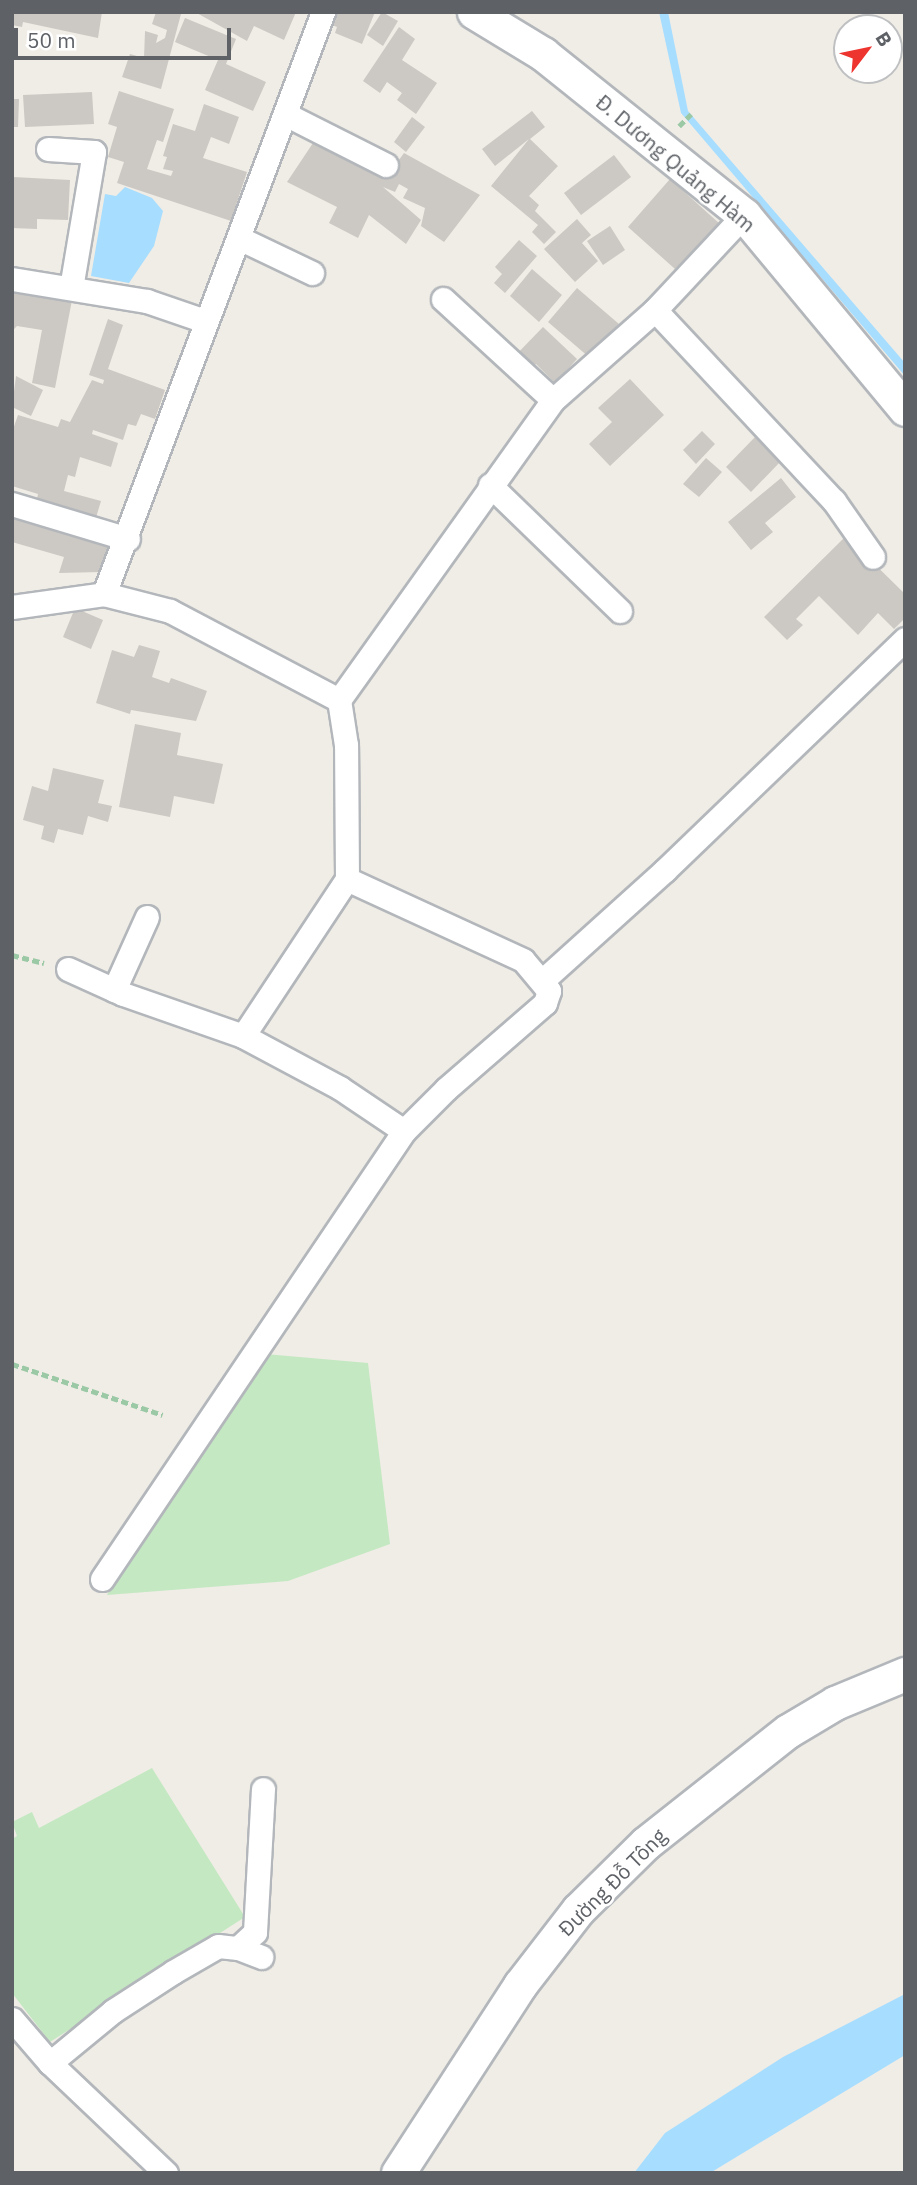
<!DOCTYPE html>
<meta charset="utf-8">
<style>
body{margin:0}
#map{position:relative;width:917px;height:2185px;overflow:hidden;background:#f0ede6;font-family:"IBM Plex Sans",sans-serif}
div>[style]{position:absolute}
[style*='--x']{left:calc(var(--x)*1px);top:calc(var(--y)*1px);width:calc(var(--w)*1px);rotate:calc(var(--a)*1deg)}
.green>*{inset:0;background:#c4e8c2}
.water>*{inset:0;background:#a7ddff}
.building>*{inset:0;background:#ccc8c3}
.path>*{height:4.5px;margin-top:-2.25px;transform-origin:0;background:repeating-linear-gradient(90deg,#9bc9a6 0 7px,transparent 0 10.5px)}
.roads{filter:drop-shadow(2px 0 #b3b7bb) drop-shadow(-2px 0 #b3b7bb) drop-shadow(0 2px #b3b7bb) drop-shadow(0 -2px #b3b7bb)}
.street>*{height:23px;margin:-11.5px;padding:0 11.5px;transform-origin:11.5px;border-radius:11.5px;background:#fff}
.secondary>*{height:33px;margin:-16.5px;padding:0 16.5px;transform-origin:16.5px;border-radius:16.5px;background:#fff}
span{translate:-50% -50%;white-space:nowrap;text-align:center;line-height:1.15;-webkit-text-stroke:5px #fff;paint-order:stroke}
.street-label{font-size:21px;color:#5e6267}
.frame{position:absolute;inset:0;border:14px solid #5e6267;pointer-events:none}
.north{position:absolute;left:833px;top:14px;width:70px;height:70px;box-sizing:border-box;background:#fff;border:2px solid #bfc0c2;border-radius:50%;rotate:58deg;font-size:19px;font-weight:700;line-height:28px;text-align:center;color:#5e6267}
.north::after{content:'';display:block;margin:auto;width:24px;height:32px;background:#ed342f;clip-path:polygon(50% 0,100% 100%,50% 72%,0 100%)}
.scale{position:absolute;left:14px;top:28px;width:217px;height:32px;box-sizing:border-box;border:4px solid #5e6267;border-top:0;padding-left:9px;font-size:21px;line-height:24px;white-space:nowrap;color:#5e6267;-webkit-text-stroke:5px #fff;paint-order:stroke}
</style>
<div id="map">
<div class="green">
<div style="clip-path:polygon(242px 1352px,368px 1363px,390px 1544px,288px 1581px,107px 1595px)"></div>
<div style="clip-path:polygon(152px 1768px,245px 1917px,50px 2042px,12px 1993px,12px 1839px,17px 1836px,12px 1822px,32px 1812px,39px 1828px)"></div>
</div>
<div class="water">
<div style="clip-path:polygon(659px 12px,668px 12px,688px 111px,905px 363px,905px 376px,681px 113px)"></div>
<div style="clip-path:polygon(125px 187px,152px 198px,163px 211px,154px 246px,129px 283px,91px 276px,105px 194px,116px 196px)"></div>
<div style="clip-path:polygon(905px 1994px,905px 2055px,710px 2173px,634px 2173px,665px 2133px,783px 2057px)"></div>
</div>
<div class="building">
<div style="clip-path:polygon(12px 12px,102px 12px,98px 38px,23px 22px,22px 27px,12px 25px)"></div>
<div style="clip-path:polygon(156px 12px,181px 14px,161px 89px,122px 77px,130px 54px,144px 58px,145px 31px,158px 35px,156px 43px,165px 38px,167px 30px,152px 24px)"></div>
<div style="clip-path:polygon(195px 12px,296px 12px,284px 40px,254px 26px,247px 41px)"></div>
<div style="clip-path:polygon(332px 12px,375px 12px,362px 44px,335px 33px,337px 27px,327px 23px)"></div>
<div style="clip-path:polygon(382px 12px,398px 21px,383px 46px,367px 35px)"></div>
<div style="clip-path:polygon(185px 18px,236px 39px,226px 64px,266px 82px,253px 111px,205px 90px,218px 60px,175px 42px)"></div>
<div style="clip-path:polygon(399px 27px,415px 39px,402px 60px,437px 83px,416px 114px,397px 100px,402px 93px,387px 82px,380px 93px,363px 81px)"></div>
<div style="clip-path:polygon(119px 91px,174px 109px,163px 142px,157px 140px,147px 169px,171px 176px,173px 171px,163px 169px,167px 157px,163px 156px,173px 124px,195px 131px,204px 104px,239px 117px,229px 144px,211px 137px,203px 158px,247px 172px,231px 221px,117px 183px,124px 162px,108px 157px,117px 127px,108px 124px)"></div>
<div style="clip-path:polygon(92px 92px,94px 124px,25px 127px,23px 95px)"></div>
<div style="clip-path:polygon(12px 99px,19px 99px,18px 127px,12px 127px)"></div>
<div style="clip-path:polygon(532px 111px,545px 127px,530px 139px,558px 166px,529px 196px,539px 205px,535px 211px,556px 232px,544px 244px,532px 232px,538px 225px,491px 186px,529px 139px,495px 166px,482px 149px)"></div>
<div style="clip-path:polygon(412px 117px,425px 127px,406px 152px,394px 142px)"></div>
<div style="clip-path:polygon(317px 137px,388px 175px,404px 153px,480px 195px,444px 242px,421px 226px,425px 208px,403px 198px,408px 189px,399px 184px,395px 192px,383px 187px,421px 220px,406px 244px,369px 215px,358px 238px,329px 223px,337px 207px,287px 182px)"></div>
<div style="clip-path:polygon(614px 155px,631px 177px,581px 215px,564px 193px)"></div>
<div style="clip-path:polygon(13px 177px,70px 180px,68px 220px,37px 219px,37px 229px,12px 228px)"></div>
<div style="clip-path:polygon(670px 179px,720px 224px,675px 269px,628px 227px)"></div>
<div style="clip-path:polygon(577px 219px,591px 235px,582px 243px,598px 261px,575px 282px,544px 249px)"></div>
<div style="clip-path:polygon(610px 226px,625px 250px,603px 265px,587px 241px)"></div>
<div style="clip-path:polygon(519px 240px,537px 256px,505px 293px,494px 283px,502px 274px,495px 267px)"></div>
<div style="clip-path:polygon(532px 269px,562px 295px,539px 322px,510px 296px)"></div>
<div style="clip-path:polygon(12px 285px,73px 295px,55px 388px,32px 383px,42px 330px,17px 326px,12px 331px)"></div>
<div style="clip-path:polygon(577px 288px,619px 324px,590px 358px,548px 322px)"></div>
<div style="clip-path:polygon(108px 319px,123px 325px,108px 369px,165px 390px,155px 419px,141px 414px,136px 426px,128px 424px,123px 440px,93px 430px,92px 434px,118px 443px,111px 467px,80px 457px,75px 477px,68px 475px,64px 491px,101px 501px,94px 524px,35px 508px,38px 494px,12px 486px,12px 432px,18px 415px,58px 427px,61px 419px,70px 422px,92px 380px,103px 384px,104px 380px,89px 375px)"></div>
<div style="clip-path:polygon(543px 327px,577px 359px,555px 383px,536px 364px,526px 374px,511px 360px)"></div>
<div style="clip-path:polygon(16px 376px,43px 390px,31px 416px,12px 407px)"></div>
<div style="clip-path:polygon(630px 379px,664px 415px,610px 466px,589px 444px,612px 422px,598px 408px)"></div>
<div style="clip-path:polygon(702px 431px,715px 444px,696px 464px,683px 450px)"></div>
<div style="clip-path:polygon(756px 436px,781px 461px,751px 492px,726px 467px)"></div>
<div style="clip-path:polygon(706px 458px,722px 472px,699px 497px,683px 484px)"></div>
<div style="clip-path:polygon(781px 478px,796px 497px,765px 523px,773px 532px,751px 550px,728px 522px)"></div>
<div style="clip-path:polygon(12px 509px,111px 539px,101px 572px,59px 573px,64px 557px,12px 542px)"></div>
<div style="clip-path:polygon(846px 536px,905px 594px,905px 618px,894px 629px,878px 613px,858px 635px,819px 596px,796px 619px,803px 625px,787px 640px,764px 617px)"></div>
<div style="clip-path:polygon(75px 608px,103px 620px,91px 649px,63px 637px)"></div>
<div style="clip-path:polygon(139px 645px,160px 651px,152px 677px,169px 683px,171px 678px,207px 691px,196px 721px,131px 710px,130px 714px,96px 703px,112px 650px,134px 657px)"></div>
<div style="clip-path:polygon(135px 724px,181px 733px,177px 755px,223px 764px,214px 804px,174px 796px,170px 817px,119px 807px)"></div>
<div style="clip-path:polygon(53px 768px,104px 780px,98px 803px,112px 806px,108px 822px,88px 816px,83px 835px,58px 829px,54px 843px,41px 839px,44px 826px,23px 820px,32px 786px,48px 791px)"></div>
</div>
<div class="path">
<div style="--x:679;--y:126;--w:17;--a:-45"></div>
<div style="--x:12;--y:955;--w:33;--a:14"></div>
<div style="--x:12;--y:1364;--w:159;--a:18.7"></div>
</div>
<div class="roads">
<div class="street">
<div style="--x:285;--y:114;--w:113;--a:26.8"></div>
<div style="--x:48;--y:149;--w:46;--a:3.7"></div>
<div style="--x:94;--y:152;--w:138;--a:99.6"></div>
<div style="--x:239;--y:238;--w:81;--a:25.6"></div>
<div style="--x:12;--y:279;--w:137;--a:9.3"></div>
<div style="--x:147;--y:301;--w:61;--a:19"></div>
<div style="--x:443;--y:299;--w:149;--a:42.6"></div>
<div style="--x:655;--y:310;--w:262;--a:46.9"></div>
<div style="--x:834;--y:501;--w:68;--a:55.1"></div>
<div style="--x:490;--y:485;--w:181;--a:44.1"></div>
<div style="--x:12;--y:504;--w:121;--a:16.8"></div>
<div style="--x:104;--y:594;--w:622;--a:-69.38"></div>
<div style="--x:12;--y:607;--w:93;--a:-8"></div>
<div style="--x:104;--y:594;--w:68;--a:14.4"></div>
<div style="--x:170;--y:611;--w:191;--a:27.8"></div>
<div style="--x:68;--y:969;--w:60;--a:24.4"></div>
<div style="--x:123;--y:994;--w:127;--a:19.3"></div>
<div style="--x:243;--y:1036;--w:188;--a:-56.5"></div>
<div style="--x:347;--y:879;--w:134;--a:-90.4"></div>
<div style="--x:346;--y:745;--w:46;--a:-98.8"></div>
<div style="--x:339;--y:700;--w:369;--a:-54.5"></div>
<div style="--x:553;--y:400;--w:136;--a:-41.4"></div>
<div style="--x:655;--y:310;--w:130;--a:-46.9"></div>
<div style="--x:543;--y:980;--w:164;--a:-42"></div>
<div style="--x:665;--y:870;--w:333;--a:-43.9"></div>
<div style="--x:114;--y:990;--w:80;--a:-65.7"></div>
<div style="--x:243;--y:1036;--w:110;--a:28.2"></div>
<div style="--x:340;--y:1088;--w:77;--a:33.9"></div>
<div style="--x:102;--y:1579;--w:540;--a:-56.02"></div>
<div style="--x:404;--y:1131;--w:59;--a:-45"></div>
<div style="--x:446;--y:1089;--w:131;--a:-41"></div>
<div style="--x:545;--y:1003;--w:13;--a:-72"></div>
<div style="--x:549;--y:991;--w:40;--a:-130"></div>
<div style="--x:523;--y:960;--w:194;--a:-155.3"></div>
<div style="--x:238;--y:1948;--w:25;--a:21"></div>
<div style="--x:12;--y:2019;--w:58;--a:49.2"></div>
<div style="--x:50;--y:2063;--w:160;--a:43.5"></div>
<div style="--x:50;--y:2063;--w:82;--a:-39.5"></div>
<div style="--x:113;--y:2011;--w:72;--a:-33"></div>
<div style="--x:173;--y:1972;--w:52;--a:-30"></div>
<div style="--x:218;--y:1946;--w:20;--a:6"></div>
<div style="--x:238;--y:1948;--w:23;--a:-43"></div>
<div style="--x:255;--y:1932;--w:143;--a:-86.8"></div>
</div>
<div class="secondary">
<div style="--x:474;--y:12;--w:81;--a:31.3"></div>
<div style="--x:543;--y:54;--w:258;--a:38.7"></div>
<div style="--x:744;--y:215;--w:252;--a:50.3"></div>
<div style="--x:398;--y:2173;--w:224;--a:-57"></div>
<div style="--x:520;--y:1985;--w:95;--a:-52.3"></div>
<div style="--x:578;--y:1910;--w:95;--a:-44.6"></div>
<div style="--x:646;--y:1843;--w:181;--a:-38.3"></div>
<div style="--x:788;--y:1731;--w:55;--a:-30.8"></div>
<div style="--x:835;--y:1703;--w:76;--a:-22.5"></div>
</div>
</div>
<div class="street-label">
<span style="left:676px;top:163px;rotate:40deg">Đ. Dương Quảng Hàm</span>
<span style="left:612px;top:1882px;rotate:-45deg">Đường Đỗ Tông</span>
</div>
<div class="frame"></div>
<div class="north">B</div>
<div class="scale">50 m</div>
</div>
